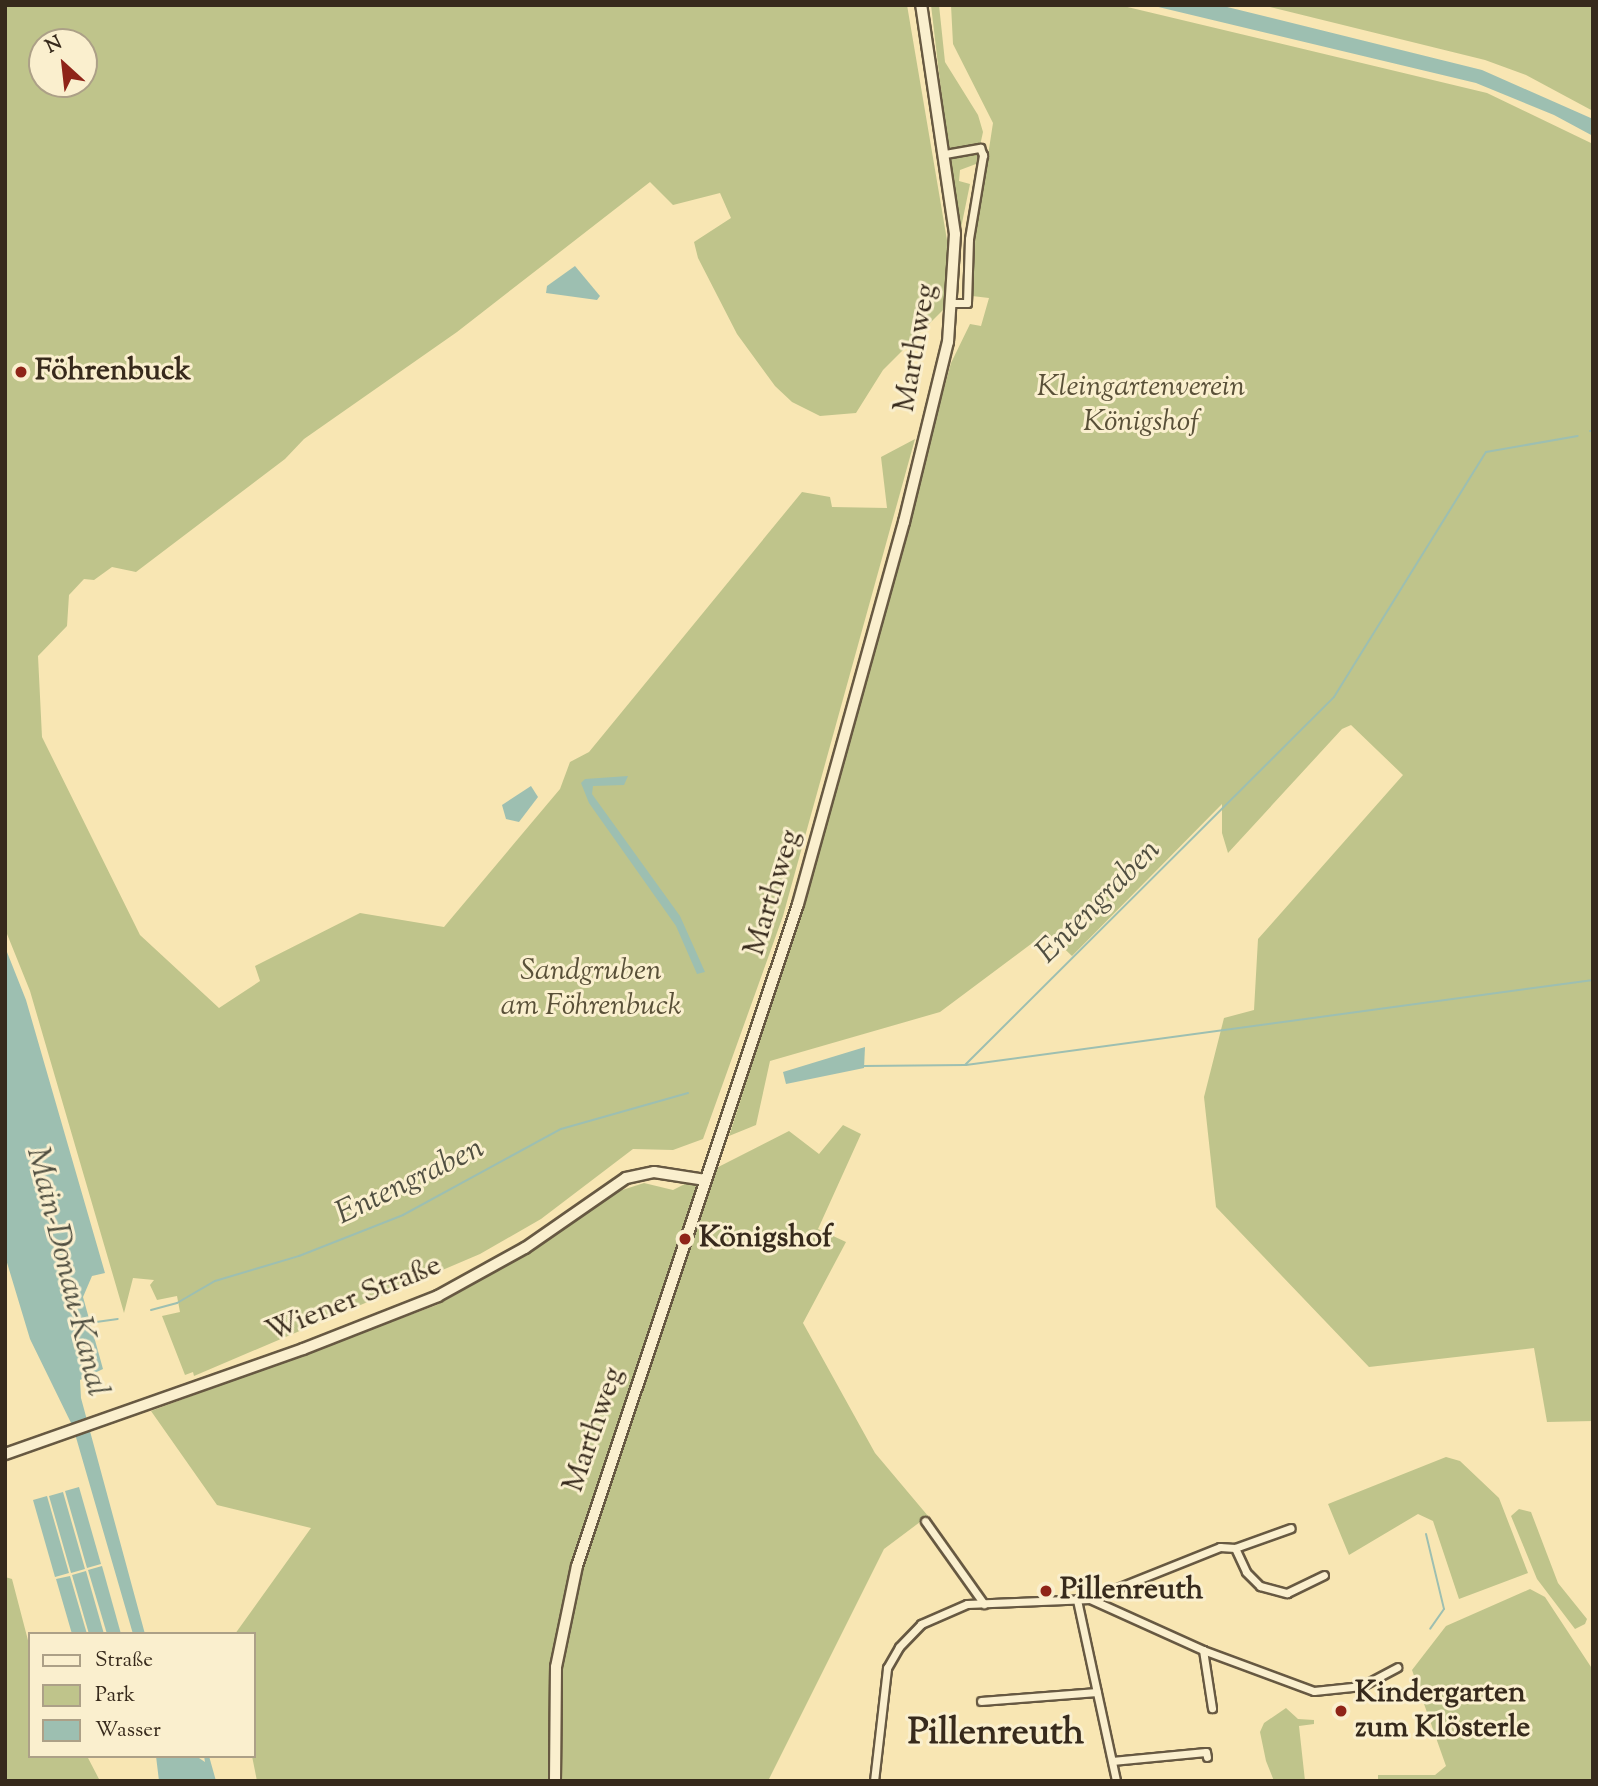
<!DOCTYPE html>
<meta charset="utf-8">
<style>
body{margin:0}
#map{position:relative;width:1598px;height:1786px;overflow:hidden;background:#f8e6b3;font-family:"Sorts Mill Goudy",serif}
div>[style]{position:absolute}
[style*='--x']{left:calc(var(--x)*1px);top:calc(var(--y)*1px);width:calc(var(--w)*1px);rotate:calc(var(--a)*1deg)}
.green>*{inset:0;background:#bfc48b}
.water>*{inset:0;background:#9dbfb1}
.stream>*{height:2px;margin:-1px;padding:0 1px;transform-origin:1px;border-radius:1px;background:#9dbfb1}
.roads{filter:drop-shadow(2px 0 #675942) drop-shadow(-2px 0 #675942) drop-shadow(0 2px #675942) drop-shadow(0 -2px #675942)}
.minor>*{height:7px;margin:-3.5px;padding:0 3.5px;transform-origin:3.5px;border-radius:3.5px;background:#faefce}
.secondary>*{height:10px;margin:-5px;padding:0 5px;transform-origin:5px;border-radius:5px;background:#faefce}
.dots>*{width:19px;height:19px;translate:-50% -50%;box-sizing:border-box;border:4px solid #faefce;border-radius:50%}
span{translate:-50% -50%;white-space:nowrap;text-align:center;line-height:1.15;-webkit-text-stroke:6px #faefce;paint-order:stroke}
.street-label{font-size:30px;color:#372a1c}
.poi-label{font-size:30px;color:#372a1c;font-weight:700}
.left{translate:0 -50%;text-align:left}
.park-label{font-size:30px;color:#595038;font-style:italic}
.water-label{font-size:32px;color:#504f41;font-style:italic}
.district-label{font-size:37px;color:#372a1c;font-weight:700}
.frame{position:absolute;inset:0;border:7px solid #372a1c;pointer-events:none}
.legend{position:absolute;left:28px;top:1632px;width:228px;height:126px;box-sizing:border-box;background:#faefce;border:2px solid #aca087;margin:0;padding:9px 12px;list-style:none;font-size:21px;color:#372a1c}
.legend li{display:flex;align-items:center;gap:14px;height:35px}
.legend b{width:35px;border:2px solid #aca087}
.north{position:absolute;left:28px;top:28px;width:70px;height:70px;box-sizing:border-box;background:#faefce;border:2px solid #aca087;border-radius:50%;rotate:333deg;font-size:19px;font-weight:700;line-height:28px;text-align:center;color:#372a1c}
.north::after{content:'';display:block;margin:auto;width:24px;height:32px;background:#8f2418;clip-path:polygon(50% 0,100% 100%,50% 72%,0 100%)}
</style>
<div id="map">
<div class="green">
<div style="clip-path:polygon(evenodd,5px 5px,907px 5px,948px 246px,945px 308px,883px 370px,856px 413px,820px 416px,792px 402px,775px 386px,737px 334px,698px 258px,694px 242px,731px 218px,720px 193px,673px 205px,650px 182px,457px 332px,304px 439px,285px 459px,136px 572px,112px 567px,94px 580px,84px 579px,69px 595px,67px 626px,38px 656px,42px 737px,140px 935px,219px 1008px,260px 981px,255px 966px,360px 913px,444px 927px,560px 789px,570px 762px,589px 752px,802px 492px,830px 497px,832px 507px,887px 508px,881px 457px,915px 439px,783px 916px,703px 1139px,673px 1150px,633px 1149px,541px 1219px,480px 1254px,194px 1376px,193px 1372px,185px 1375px,162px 1316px,180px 1312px,177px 1296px,157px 1300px,150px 1285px,154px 1280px,133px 1278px,124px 1313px,30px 991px,5px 929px,5px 5px,42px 42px,84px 42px,84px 84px,42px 84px,42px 42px)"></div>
<div style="clip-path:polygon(931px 5px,939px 5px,945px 62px,978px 115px,983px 132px,976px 164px,960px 170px,959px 181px,970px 184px,961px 228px,957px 227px)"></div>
<div style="clip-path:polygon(951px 5px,1119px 5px,1487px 93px,1593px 144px,1593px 1421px,1547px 1422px,1534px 1348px,1369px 1367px,1216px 1207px,1204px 1097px,1224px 1018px,1254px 1010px,1258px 939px,1403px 775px,1351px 725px,1342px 729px,1228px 853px,1222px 833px,1222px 804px,1072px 956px,1047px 932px,940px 1012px,770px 1061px,756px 1125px,729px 1136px,786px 958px,951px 363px,970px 324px,981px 326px,989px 298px,972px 296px,974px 246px,993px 123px,953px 44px)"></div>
<div style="clip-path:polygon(1262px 5px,1593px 5px,1593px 111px,1526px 75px,1485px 60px)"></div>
<div style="clip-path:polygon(843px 1125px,861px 1134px,818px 1229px,846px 1242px,803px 1323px,875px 1453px,928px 1516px,884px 1549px,768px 1781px,257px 1781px,252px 1756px,254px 1634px,235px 1634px,311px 1528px,217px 1505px,151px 1411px,437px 1305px,515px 1261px,616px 1192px,644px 1183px,673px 1190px,789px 1131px,819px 1154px)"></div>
<div style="clip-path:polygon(1446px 1457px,1460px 1461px,1499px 1498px,1528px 1573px,1459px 1599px,1433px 1521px,1418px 1514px,1349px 1555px,1328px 1504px)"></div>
<div style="clip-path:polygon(1519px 1509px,1531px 1512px,1558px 1583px,1587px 1619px,1585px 1624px,1575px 1629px,1537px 1579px,1511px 1516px)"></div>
<div style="clip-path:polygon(5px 1577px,12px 1579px,30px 1648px,30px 1756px,87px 1756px,100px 1781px,5px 1781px)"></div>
<div style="clip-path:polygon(1530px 1589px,1545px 1597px,1593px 1670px,1593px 1781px,1378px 1781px,1378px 1775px,1435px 1775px,1446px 1766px,1412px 1670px,1446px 1626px)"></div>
<div style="clip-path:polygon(1286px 1708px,1298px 1719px,1314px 1720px,1314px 1724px,1299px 1726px,1305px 1781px,1274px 1781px,1266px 1761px,1260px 1732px,1264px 1723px)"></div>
</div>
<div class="water">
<div style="clip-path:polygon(1150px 5px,1219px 5px,1482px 70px,1593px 119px,1593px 136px,1554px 115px,1476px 83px)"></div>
<div style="clip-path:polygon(575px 266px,600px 296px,597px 300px,546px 293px,547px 286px)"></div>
<div style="clip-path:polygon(628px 776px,624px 785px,593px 786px,592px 794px,680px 916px,705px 972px,697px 974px,676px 926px,589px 803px,581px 783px,585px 779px)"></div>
<div style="clip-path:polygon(531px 786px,538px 797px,519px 822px,506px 819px,502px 805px)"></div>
<div style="clip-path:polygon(5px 947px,26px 1000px,105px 1273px,92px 1276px,83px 1297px,103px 1369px,80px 1380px,81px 1398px,145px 1634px,133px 1634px,73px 1427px,30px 1339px,5px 1256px)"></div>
<div style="clip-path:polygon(865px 1047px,864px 1068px,786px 1084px,783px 1072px)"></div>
<div style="clip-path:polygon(79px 1487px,101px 1564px,87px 1568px,65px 1491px)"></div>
<div style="clip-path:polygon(63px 1492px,85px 1569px,71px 1573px,49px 1496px)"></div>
<div style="clip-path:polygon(47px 1496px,69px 1573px,55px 1577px,33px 1500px)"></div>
<div style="clip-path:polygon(102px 1566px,121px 1634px,107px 1634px,88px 1570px)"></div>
<div style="clip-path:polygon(86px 1571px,104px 1634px,89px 1634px,72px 1575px)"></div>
<div style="clip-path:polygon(70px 1576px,87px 1634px,72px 1634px,56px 1579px)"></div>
<div style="clip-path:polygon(156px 1756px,196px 1756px,205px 1762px,204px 1756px,209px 1756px,216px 1781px,159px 1781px)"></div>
</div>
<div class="stream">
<div style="--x:1590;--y:431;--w:3;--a:0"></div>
<div style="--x:966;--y:1065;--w:633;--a:-7.72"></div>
<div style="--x:864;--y:1066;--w:101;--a:-0.6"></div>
<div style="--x:965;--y:1065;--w:521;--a:-44.92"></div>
<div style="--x:1334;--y:697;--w:288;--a:-58.2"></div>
<div style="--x:1486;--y:452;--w:93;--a:-9.9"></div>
<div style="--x:151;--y:1310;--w:27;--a:-15"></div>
<div style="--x:177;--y:1303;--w:44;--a:-30.1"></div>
<div style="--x:215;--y:1281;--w:88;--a:-16.6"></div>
<div style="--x:299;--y:1256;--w:112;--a:-21.5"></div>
<div style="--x:403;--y:1215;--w:180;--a:-28.6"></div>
<div style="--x:561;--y:1129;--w:132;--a:-15.8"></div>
<div style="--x:89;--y:1323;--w:29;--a:-8"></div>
<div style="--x:1426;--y:1534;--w:77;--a:76.5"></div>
<div style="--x:1444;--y:1609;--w:24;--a:125"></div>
</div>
<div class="roads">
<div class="minor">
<div style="--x:945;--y:154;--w:36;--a:-10"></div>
<div style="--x:980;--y:148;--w:8;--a:67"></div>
<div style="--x:983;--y:155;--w:85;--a:99.5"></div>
<div style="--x:969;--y:239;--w:64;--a:91.8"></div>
<div style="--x:967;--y:303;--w:13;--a:180"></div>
<div style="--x:925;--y:1521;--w:102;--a:54.6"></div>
<div style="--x:1235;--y:1548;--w:26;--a:65"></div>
<div style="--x:1246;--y:1572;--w:20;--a:45"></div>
<div style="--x:1260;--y:1586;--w:28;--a:15"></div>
<div style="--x:1287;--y:1593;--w:41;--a:-25.9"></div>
<div style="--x:1090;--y:1599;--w:140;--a:-21.8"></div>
<div style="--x:1220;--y:1547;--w:15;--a:4"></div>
<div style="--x:1235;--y:1548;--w:59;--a:-19.7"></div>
<div style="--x:1077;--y:1600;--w:185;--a:77.8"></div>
<div style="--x:1203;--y:1650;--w:59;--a:81.2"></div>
<div style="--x:981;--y:1701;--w:116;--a:-4.4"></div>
<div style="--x:1112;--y:1761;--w:94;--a:-5.5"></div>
<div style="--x:1206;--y:1752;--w:5;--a:79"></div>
<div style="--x:874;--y:1781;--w:114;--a:-83.4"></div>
<div style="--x:887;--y:1668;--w:24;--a:-60"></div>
<div style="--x:899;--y:1647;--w:32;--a:-46"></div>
<div style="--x:921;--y:1624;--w:50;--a:-23.5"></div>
<div style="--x:967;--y:1604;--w:123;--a:-2.3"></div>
<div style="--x:1090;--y:1599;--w:124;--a:24.3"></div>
<div style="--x:1203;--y:1650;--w:118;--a:20.3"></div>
<div style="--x:1314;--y:1691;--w:48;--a:-5.9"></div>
<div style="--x:1362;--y:1686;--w:40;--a:-28"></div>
</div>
<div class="secondary">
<div style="--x:5;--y:1454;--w:316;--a:-19.4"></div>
<div style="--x:303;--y:1349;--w:145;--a:-21.4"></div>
<div style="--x:438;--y:1296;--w:99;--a:-28.9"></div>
<div style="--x:525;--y:1248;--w:123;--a:-34.7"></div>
<div style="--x:626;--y:1178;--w:29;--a:-12"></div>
<div style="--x:654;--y:1172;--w:52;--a:8.9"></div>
<div style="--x:555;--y:1781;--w:114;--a:-89.5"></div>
<div style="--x:556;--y:1667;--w:103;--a:-78.3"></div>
<div style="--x:577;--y:1566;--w:698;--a:-71.54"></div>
<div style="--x:798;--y:904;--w:396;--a:-74.5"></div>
<div style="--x:904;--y:522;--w:185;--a:-76.3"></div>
<div style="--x:948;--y:342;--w:108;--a:-86.3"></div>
<div style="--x:955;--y:234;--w:232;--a:-98.4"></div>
</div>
</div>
<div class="dots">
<div style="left:21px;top:372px;background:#8f2418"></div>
<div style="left:685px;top:1239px;background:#8f2418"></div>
<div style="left:1046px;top:1591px;background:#8f2418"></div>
<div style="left:1341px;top:1711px;background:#8f2418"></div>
</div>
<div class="street-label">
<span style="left:917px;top:348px;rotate:-80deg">Marthweg</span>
<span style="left:774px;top:893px;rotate:-73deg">Marthweg</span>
<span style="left:354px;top:1300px;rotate:-22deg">Wiener Straße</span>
<span style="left:595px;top:1430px;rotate:-71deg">Marthweg</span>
</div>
<div class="poi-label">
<span class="left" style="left:35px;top:372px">Föhrenbuck</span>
<span class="left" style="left:699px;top:1239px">Königshof</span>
<span class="left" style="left:1060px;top:1591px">Pillenreuth</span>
<span class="left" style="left:1355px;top:1711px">Kindergarten<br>zum Klösterle</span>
</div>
<div class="park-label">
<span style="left:1141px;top:405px">Kleingartenverein<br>Königshof</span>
<span style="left:591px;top:989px">Sandgruben<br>am Föhrenbuck</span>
</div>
<div class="water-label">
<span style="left:1099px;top:902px;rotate:-45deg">Entengraben</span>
<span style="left:410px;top:1182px;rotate:-26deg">Entengraben</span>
<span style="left:66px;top:1272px;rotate:76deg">Main-Donau-Kanal</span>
</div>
<div class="district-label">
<span style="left:996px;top:1734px">Pillenreuth</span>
</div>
<div class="frame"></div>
<ul class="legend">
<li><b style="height:9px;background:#faefce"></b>Straße</li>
<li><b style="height:19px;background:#bfc48b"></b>Park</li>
<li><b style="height:19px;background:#9dbfb1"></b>Wasser</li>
</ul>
<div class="north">N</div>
</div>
